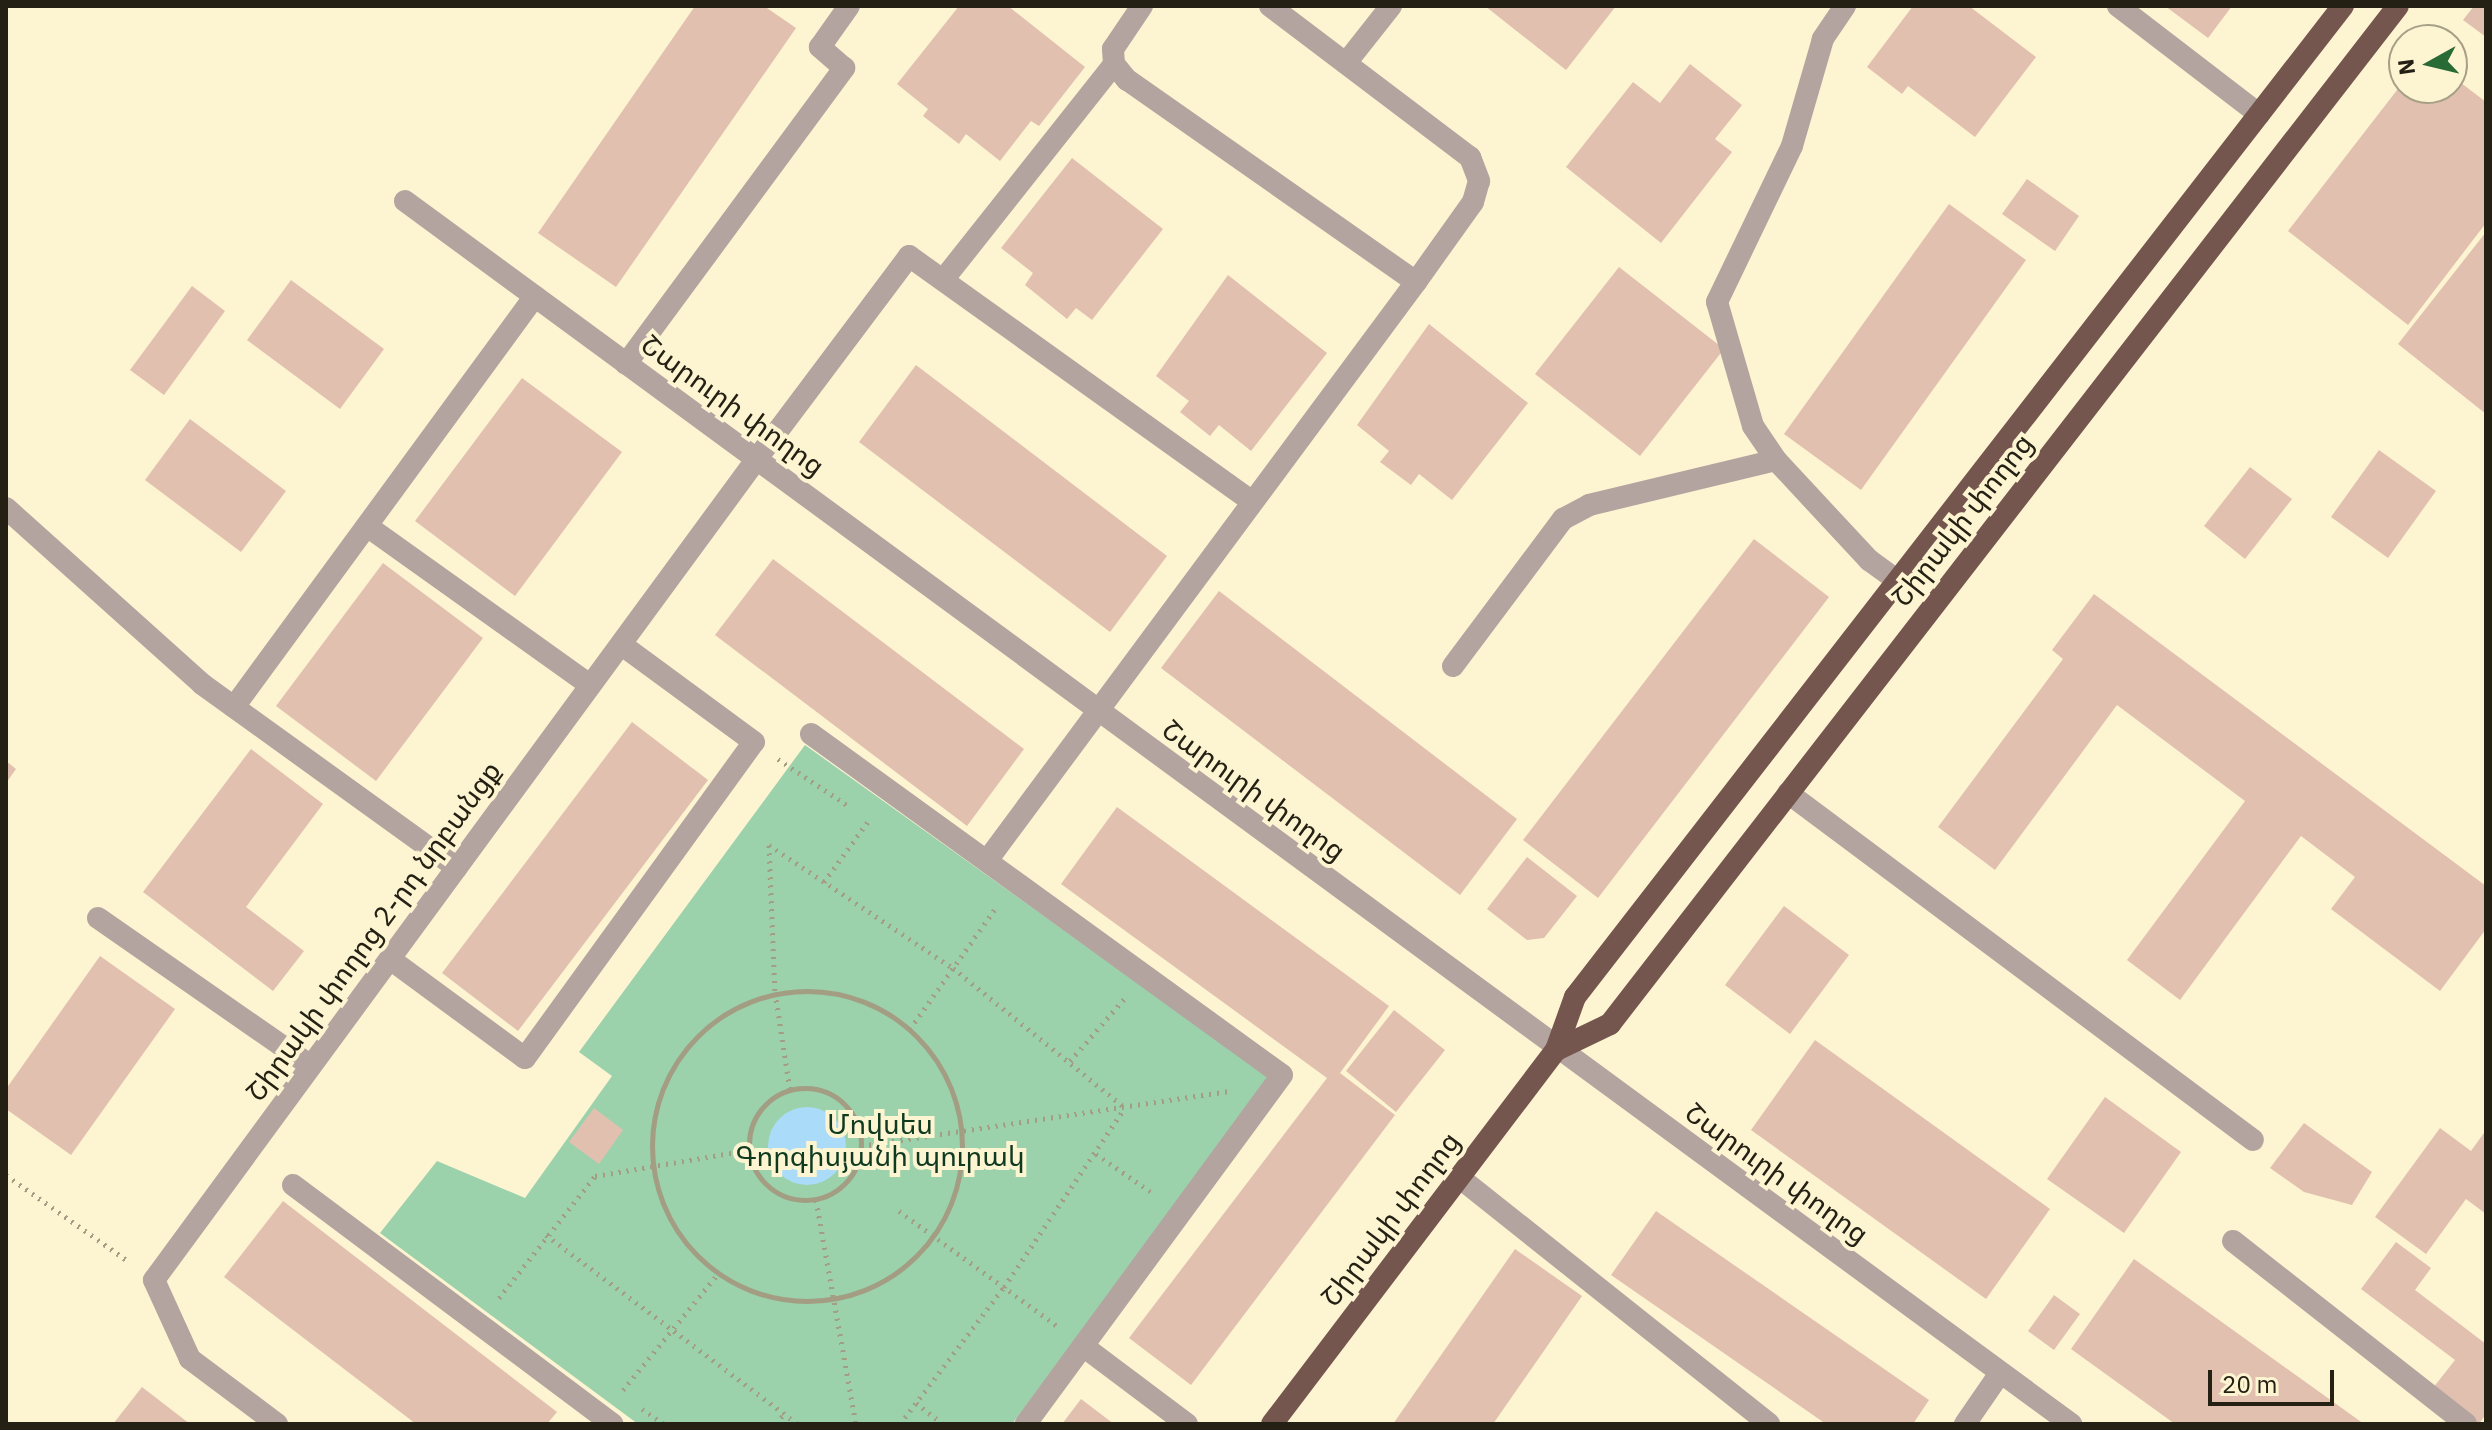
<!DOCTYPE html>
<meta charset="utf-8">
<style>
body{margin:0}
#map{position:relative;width:2492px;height:1430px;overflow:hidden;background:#fdf4d2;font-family:"IBM Plex Sans","Noto Sans Armenian",sans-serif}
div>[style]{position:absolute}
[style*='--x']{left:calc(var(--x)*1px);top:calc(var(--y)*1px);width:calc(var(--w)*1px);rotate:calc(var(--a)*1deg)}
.green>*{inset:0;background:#9bd1ab}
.water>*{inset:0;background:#aadbf8}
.round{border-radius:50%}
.building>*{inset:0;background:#e2c0af}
.path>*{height:5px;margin-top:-2.5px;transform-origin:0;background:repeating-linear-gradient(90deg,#a39d83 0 2px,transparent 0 8px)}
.path>.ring{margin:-2.5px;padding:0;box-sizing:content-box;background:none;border:5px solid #a39d83;border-radius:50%}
.service>*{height:22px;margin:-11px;padding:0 11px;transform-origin:11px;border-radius:11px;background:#b4a4a0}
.minor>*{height:22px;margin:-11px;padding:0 11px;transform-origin:11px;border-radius:11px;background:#b4a4a0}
.trunk>*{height:22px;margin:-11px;padding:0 11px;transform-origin:11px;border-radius:11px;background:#74564f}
span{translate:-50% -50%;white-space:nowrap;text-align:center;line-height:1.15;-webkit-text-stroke:8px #fdf4d2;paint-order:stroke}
.street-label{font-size:28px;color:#242114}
.park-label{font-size:28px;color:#0f3a20}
.frame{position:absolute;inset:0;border:8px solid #242114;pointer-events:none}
.north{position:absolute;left:2388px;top:24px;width:80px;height:80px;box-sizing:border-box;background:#fdf4d2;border:2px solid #a6a086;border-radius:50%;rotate:262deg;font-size:22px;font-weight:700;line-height:32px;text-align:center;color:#242114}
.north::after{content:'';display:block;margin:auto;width:28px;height:36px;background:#296b35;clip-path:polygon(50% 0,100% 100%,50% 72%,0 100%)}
.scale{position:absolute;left:2208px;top:1370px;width:126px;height:36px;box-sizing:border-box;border:4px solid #242114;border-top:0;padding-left:10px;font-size:24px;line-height:28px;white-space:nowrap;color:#242114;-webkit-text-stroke:6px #fdf4d2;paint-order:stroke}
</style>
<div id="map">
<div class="green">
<div style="clip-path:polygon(805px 745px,1270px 1078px,1012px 1424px,638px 1424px,380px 1233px,437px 1161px,525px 1198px,612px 1076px,579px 1052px)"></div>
</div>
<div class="water">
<div class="round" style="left:768px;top:1107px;width:78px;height:78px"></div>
</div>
<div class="building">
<div style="clip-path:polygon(695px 6px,764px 6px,796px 28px,616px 287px,538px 233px)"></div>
<div style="clip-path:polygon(959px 6px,1008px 6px,1085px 67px,1039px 126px,1031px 121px,1000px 161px,966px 134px,959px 144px,923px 116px,928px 109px,897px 84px)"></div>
<div style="clip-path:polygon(1485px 6px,1616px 6px,1566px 70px)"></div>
<div style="clip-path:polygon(1913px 6px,1969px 6px,2036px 57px,1975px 137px,1908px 86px,1902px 94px,1867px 67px)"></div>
<div style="clip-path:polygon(2165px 6px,2232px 6px,2208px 38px)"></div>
<div style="clip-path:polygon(2474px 6px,2486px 6px,2486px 37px,2463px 20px)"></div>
<div style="clip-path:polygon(1690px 64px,1742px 105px,1715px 139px,1732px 152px,1661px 243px,1566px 167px,1633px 82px,1660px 103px)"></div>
<div style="clip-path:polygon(2452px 76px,2486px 102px,2486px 223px,2408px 325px,2288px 231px,2404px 81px,2404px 88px,2452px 88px)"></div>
<div style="clip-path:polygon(1072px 158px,1163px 229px,1092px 320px,1076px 308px,1067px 319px,1025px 285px,1033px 273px,1001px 248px)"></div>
<div style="clip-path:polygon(2027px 179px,2079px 216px,2055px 251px,2002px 214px)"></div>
<div style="clip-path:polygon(1949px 204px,2026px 260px,1861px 490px,1784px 434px)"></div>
<div style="clip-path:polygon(2486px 232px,2486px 414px,2398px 344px)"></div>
<div style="clip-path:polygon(1619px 267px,1724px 349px,1640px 456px,1535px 374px)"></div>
<div style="clip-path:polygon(1228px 275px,1327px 353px,1251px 451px,1219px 425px,1210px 436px,1180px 412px,1189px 401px,1156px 376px)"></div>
<div style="clip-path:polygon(291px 280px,384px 349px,340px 409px,247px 340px)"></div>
<div style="clip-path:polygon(192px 286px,225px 311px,164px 395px,130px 370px)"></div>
<div style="clip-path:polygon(1429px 324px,1528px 403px,1452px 500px,1419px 474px,1411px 485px,1380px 462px,1389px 451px,1357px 425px)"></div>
<div style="clip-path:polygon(916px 365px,1167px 556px,1110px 632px,859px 442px)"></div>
<div style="clip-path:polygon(522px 378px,622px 452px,515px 596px,415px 521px)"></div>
<div style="clip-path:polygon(190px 419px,286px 491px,241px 552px,145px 480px)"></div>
<div style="clip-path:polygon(2379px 450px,2436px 491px,2388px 558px,2331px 517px)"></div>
<div style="clip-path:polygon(2250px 467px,2292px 499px,2245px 559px,2204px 526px)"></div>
<div style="clip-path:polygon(1754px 539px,1829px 597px,1598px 898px,1523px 840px)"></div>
<div style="clip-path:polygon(773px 559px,1024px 749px,967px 826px,715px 635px)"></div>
<div style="clip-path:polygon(383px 563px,483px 638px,376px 781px,276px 706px)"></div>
<div style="clip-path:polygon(1219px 591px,1517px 819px,1460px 895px,1161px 668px)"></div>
<div style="clip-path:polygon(2094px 594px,2486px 886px,2486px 929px,2440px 991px,2331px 909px,2355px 877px,2301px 836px,2180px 1000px,2127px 960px,2245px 801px,2117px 705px,1995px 870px,1938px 827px,2063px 659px,2052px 650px)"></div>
<div style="clip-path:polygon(632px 722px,708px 780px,518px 1031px,442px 973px)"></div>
<div style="clip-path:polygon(251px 749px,323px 804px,246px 907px,304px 951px,273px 991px,143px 892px)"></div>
<div style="clip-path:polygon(6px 761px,16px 769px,6px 783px)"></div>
<div style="clip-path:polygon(1117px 807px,1389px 1006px,1340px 1073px,1395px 1115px,1191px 1385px,1129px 1338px,1327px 1078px,1061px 884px)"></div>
<div style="clip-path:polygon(1527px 857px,1577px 896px,1544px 938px,1527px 940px,1487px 909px)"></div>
<div style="clip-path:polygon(1784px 906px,1849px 955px,1790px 1034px,1725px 985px)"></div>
<div style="clip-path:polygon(100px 956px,175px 1009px,71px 1155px,6px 1109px,6px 1089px)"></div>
<div style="clip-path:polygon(1394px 1010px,1445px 1050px,1396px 1112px,1346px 1071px)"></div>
<div style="clip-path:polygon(1815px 1040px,2050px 1209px,1986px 1299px,1751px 1130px)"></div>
<div style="clip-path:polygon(2105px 1097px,2181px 1152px,2124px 1233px,2047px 1179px)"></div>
<div style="clip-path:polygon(594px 1108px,623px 1130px,599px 1164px,569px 1142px)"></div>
<div style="clip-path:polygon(2304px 1123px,2372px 1172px,2352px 1205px,2304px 1192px,2270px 1168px)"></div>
<div style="clip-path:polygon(2440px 1128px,2471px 1151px,2486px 1130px,2486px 1214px,2466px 1199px,2426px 1254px,2375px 1217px)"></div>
<div style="clip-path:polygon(283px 1201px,557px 1412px,547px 1424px,416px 1424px,224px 1277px)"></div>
<div style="clip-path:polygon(1656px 1211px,1929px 1400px,1913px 1424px,1826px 1424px,1611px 1275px)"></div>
<div style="clip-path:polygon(2396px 1242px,2431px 1268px,2415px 1290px,2486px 1344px,2486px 1414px,2479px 1424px,2470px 1424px,2429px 1393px,2455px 1360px,2361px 1289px)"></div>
<div style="clip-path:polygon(1515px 1249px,1582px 1296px,1493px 1424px,1393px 1424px)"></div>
<div style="clip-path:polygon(2134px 1259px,2364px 1424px,2175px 1424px,2071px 1349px)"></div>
<div style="clip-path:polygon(2054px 1295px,2080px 1314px,2054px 1350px,2028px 1331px)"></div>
<div style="clip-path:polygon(142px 1387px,190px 1424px,113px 1424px)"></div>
<div style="clip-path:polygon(1081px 1399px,1114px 1424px,1062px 1424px)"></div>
</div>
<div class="path">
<div style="--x:778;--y:759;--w:87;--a:33.7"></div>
<div style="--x:769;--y:845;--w:221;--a:33.8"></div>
<div style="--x:953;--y:968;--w:222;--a:39.1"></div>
<div style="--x:769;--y:845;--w:147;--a:87.7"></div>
<div style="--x:775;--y:992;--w:99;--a:81.3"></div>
<div style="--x:824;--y:882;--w:77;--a:-54"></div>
<div class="ring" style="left:652px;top:991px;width:305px;height:305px"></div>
<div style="--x:910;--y:1029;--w:151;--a:-54.7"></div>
<div style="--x:1070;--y:1061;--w:82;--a:-48.9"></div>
<div class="ring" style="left:749px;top:1088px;width:107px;height:107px"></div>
<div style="--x:861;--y:1146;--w:371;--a:-8.5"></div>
<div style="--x:1096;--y:1154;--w:70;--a:34.6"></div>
<div style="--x:6;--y:1175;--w:149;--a:35.2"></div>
<div style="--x:816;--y:1200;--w:228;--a:79.9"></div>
<div style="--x:899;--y:1211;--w:199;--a:36"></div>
<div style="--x:546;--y:1235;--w:315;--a:36.9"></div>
<div style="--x:499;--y:1298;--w:155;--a:-51.8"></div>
<div style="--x:595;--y:1176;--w:155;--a:-9.6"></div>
<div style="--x:623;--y:1390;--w:149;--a:-50.7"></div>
<div style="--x:916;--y:1403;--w:34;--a:38"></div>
<div style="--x:642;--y:1409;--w:27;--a:34"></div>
<div style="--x:776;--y:1424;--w:13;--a:-51"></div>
<div style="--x:900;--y:1424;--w:172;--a:-52.8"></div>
<div style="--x:1004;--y:1287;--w:215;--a:-56"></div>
</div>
<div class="service">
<div style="--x:1270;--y:6;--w:251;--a:37.1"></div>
<div style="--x:1470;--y:157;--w:26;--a:69"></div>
<div style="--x:1479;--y:181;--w:22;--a:106"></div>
<div style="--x:1473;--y:202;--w:98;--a:125.5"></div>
<div style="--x:1845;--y:6;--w:40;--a:124"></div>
<div style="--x:1823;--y:39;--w:111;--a:106.2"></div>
<div style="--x:1792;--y:146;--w:173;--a:115.7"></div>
<div style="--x:1717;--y:302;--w:129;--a:73.8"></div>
<div style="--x:1753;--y:426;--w:41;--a:55.9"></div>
<div style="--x:1776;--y:460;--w:137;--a:47.1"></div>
<div style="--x:1869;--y:560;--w:36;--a:36"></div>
<div style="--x:2118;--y:6;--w:178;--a:37.5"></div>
<div style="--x:1346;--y:63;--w:73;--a:-51.7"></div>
<div style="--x:943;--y:280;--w:275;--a:-51.6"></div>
<div style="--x:626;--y:364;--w:368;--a:-53.6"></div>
<div style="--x:844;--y:68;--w:32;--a:-139"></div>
<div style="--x:820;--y:47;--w:50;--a:-54.7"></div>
<div style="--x:756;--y:460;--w:255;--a:-53.1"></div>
<div style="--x:909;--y:256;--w:419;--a:35.6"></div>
<div style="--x:6;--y:508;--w:263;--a:41.9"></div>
<div style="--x:202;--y:684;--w:314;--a:35.8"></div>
<div style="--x:367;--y:526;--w:274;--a:35.5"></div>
<div style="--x:1453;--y:666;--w:184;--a:-53.2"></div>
<div style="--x:1563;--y:519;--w:30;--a:-28"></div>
<div style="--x:1589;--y:505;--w:192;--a:-13.5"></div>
<div style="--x:234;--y:707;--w:509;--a:-53.78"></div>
<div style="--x:811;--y:734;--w:581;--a:35.9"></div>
<div style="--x:1282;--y:1075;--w:433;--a:126.3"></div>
<div style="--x:1788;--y:793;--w:580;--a:36.73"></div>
<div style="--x:989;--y:858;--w:717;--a:-53.45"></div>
<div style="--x:1416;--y:282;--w:353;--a:-145"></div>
<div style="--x:1127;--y:80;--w:21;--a:-129"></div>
<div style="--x:1114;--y:64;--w:15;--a:-94"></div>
<div style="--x:1113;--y:49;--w:52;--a:-56"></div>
<div style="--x:98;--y:918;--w:259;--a:34.8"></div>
<div style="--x:390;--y:959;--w:167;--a:36.3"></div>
<div style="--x:525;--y:1058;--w:390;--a:-54.1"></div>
<div style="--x:754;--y:742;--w:164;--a:-143.7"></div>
<div style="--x:1460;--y:1178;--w:395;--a:38.5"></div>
<div style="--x:293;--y:1185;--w:399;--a:36.8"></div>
<div style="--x:2233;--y:1241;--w:296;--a:38.1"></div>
<div style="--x:1083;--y:1346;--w:130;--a:36.9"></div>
<div style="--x:1965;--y:1424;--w:62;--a:-55.5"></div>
</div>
<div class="minor">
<div style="--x:405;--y:201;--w:2067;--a:36.28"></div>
<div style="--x:277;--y:1424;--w:109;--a:-143.2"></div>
<div style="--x:190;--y:1359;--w:87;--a:-114.5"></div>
<div style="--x:154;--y:1280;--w:1017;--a:-53.72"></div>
</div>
<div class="trunk">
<div style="--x:1556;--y:1050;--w:60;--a:-25.7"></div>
<div style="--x:1610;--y:1024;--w:1287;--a:-52.26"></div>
<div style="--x:1272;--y:1424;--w:470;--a:-52.8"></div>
<div style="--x:1556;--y:1050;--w:56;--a:-70.3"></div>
<div style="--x:1575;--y:997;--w:1254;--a:-52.23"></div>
</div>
<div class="street-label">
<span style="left:733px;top:405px;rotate:36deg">Շարուրի փողոց</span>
<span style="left:1962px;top:520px;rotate:-52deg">Շիրակի փողոց</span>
<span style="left:1254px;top:790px;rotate:36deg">Շարուրի փողոց</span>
<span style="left:373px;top:931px;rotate:-54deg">Շիրակի փողոց 2-րդ նրբանցք</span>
<span style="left:1777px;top:1173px;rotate:36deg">Շարուրի փողոց</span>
<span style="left:1390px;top:1219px;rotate:-53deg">Շիրակի փողոց</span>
</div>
<div class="park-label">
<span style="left:880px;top:1140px">Մովսես<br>Գորգիսյանի պուրակ</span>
</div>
<div class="frame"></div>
<div class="north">N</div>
<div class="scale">20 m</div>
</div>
